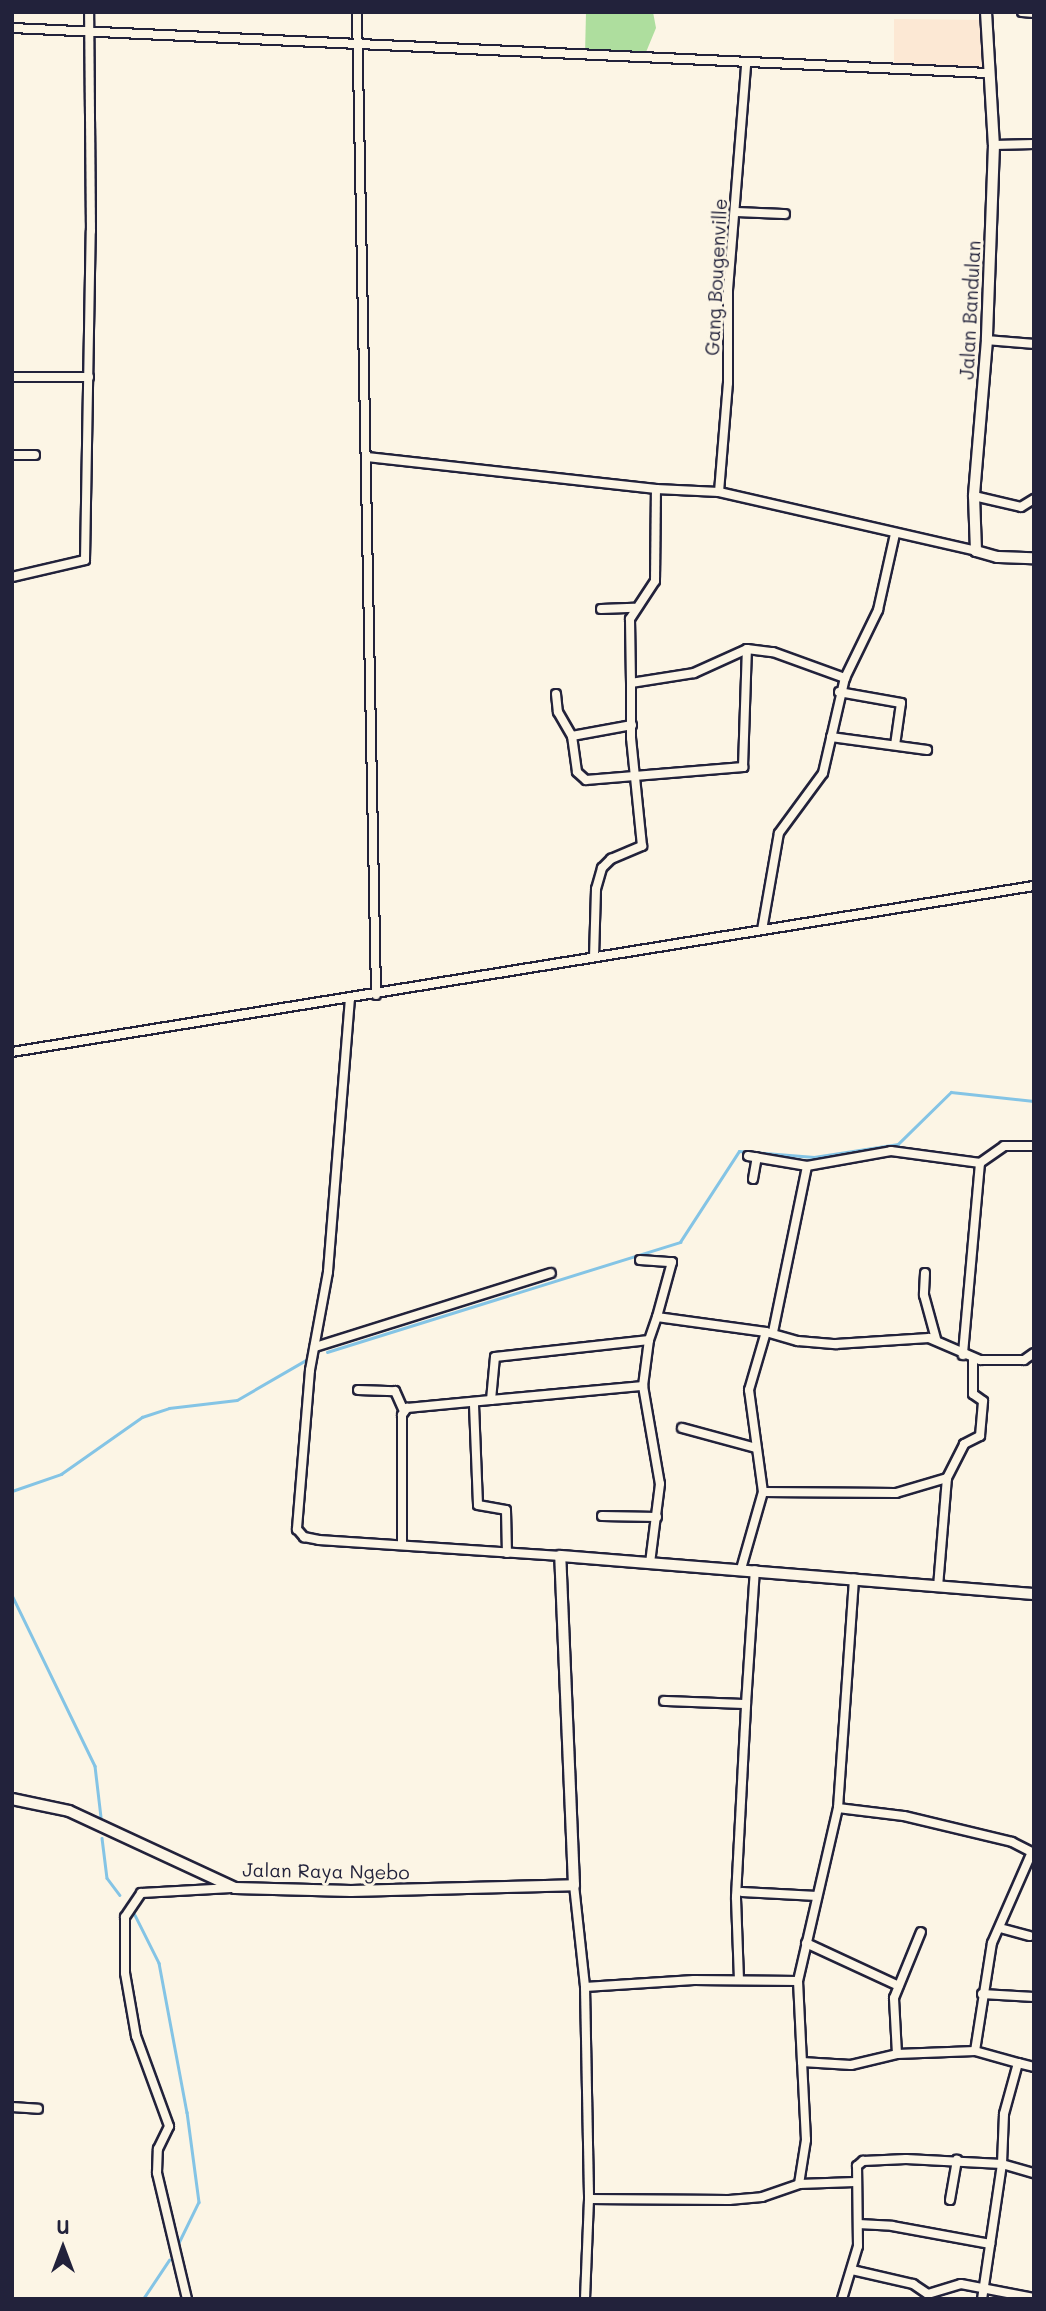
<!DOCTYPE html>
<style>
body{margin:0}
#map{position:relative;width:1046px;height:2311px;overflow:hidden;background:#fcf5e5;font-family:Mali,sans-serif}
div>[style]{position:absolute}
[style*='--x']{left:calc(var(--x)*1px);top:calc(var(--y)*1px);width:calc(var(--w)*1px);rotate:calc(var(--a)*1deg)}
.built>*{inset:0;background:#fce8d4}
.green>*{inset:0;background:#aede9e}
.stream>*{height:2.5px;margin:-1.25px;padding:0 1.25px;transform-origin:1.25px;border-radius:1.25px;background:#84c4e5}
.roads{filter:drop-shadow(2px 0 #22223b) drop-shadow(-2px 0 #22223b) drop-shadow(0 2px #22223b) drop-shadow(0 -2px #22223b)}
.street>*{height:8px;margin:-4px;padding:0 4px;transform-origin:4px;border-radius:4px;background:#fcf5e5}
.secondary>*{height:10px;margin:-5px;padding:0 5px;transform-origin:5px;border-radius:5px;background:#fcf5e5}
span{translate:-50% -50%;white-space:nowrap;text-align:center;line-height:1.15;-webkit-text-stroke:6px #fcf5e5;paint-order:stroke}
.street-label{font-size:19px;color:#22223b}
.frame{position:absolute;inset:0;border:14px solid #22223b;pointer-events:none}
.north{position:absolute;left:28px;top:2213px;width:70px;height:70px;-webkit-text-stroke:5px #fcf5e5;paint-order:stroke;rotate:0deg;font-size:19px;font-weight:700;line-height:28px;text-align:center;color:#22223b}
.north::after{content:'';display:block;margin:auto;width:24px;height:32px;background:#22223b;clip-path:polygon(50% 0,100% 100%,50% 72%,0 100%)}
</style>
<div id="map">
<div class="built">
<div style="clip-path:polygon(894px 19px,986px 20px,988px 73px,894px 70px)"></div>
</div>
<div class="green">
<div style="clip-path:polygon(586px 12px,653px 12px,656px 28px,644px 57px,585px 55px)"></div>
</div>
<div class="stream">
<div style="--x:327;--y:1352;--w:370;--a:-17.3"></div>
<div style="--x:680;--y:1242;--w:108;--a:-57"></div>
<div style="--x:739;--y:1151;--w:75;--a:4.6"></div>
<div style="--x:814;--y:1157;--w:85;--a:-8.8"></div>
<div style="--x:898;--y:1144;--w:74;--a:-44.5"></div>
<div style="--x:951;--y:1092;--w:83;--a:6.2"></div>
<div style="--x:12;--y:1491;--w:52;--a:-19.1"></div>
<div style="--x:61;--y:1474;--w:99;--a:-35.1"></div>
<div style="--x:142;--y:1417;--w:28;--a:-18"></div>
<div style="--x:169;--y:1408;--w:68;--a:-6.7"></div>
<div style="--x:237;--y:1400;--w:80;--a:-30.1"></div>
<div style="--x:12;--y:1595;--w:190;--a:64.1"></div>
<div style="--x:95;--y:1766;--w:51;--a:83.3"></div>
<div style="--x:102;--y:1838;--w:40;--a:82.9"></div>
<div style="--x:107;--y:1878;--w:21;--a:53"></div>
<div style="--x:134;--y:1913;--w:56;--a:63.4"></div>
<div style="--x:159;--y:1963;--w:152;--a:79.4"></div>
<div style="--x:187;--y:2112;--w:91;--a:82.4"></div>
<div style="--x:199;--y:2202;--w:48;--a:116"></div>
<div style="--x:143;--y:2299;--w:47;--a:-56.3"></div>
</div>
<div class="roads">
<div class="street">
<div style="--x:357;--y:12;--w:983;--a:88.89"></div>
<div style="--x:1022;--y:12;--w:12;--a:5"></div>
<div style="--x:12;--y:28;--w:977;--a:2.64"></div>
<div style="--x:994;--y:145;--w:40;--a:-1.4"></div>
<div style="--x:735;--y:212;--w:50;--a:2.3"></div>
<div style="--x:987;--y:340;--w:47;--a:4.9"></div>
<div style="--x:12;--y:377;--w:77;--a:0"></div>
<div style="--x:12;--y:455;--w:23;--a:0"></div>
<div style="--x:367;--y:457;--w:291;--a:6.3"></div>
<div style="--x:656;--y:489;--w:63;--a:2.7"></div>
<div style="--x:719;--y:492;--w:264;--a:12.9"></div>
<div style="--x:719;--y:492;--w:109;--a:-85.3"></div>
<div style="--x:728;--y:383;--w:93;--a:-90"></div>
<div style="--x:728;--y:290;--w:227;--a:-85.4"></div>
<div style="--x:974;--y:496;--w:48;--a:13.2"></div>
<div style="--x:1021;--y:507;--w:15;--a:-32"></div>
<div style="--x:12;--y:577;--w:75;--a:-13.1"></div>
<div style="--x:85;--y:560;--w:329;--a:-89"></div>
<div style="--x:91;--y:231;--w:219;--a:-90.5"></div>
<div style="--x:601;--y:609;--w:33;--a:-2"></div>
<div style="--x:631;--y:683;--w:64;--a:-90.9"></div>
<div style="--x:630;--y:619;--w:45;--a:-56.7"></div>
<div style="--x:655;--y:581;--w:92;--a:-89.4"></div>
<div style="--x:839;--y:692;--w:63;--a:10.1"></div>
<div style="--x:901;--y:703;--w:42;--a:98.1"></div>
<div style="--x:556;--y:694;--w:18;--a:84"></div>
<div style="--x:558;--y:712;--w:28;--a:60"></div>
<div style="--x:572;--y:736;--w:61;--a:-10.4"></div>
<div style="--x:572;--y:736;--w:36;--a:82"></div>
<div style="--x:577;--y:772;--w:12;--a:42"></div>
<div style="--x:586;--y:780;--w:158;--a:-4.7"></div>
<div style="--x:743;--y:767;--w:118;--a:-88.1"></div>
<div style="--x:747;--y:649;--w:26;--a:7"></div>
<div style="--x:773;--y:652;--w:77;--a:19.9"></div>
<div style="--x:845;--y:678;--w:76;--a:-64.1"></div>
<div style="--x:878;--y:610;--w:78;--a:-77.4"></div>
<div style="--x:831;--y:737;--w:97;--a:7.7"></div>
<div style="--x:762;--y:930;--w:98;--a:-80.1"></div>
<div style="--x:779;--y:833;--w:74;--a:-53.7"></div>
<div style="--x:823;--y:773;--w:98;--a:-77"></div>
<div style="--x:594;--y:957;--w:68;--a:-88.3"></div>
<div style="--x:596;--y:889;--w:22;--a:-74"></div>
<div style="--x:602;--y:868;--w:13;--a:-45"></div>
<div style="--x:611;--y:859;--w:34;--a:-23"></div>
<div style="--x:642;--y:846;--w:109;--a:-95.8"></div>
<div style="--x:631;--y:738;--w:55;--a:-90"></div>
<div style="--x:631;--y:683;--w:64;--a:-9"></div>
<div style="--x:694;--y:673;--w:58;--a:-24.4"></div>
<div style="--x:350;--y:998;--w:275;--a:94.6"></div>
<div style="--x:328;--y:1272;--w:100;--a:100.4"></div>
<div style="--x:310;--y:1370;--w:160;--a:94.7"></div>
<div style="--x:297;--y:1529;--w:11;--a:49"></div>
<div style="--x:304;--y:1537;--w:15;--a:11"></div>
<div style="--x:319;--y:1540;--w:242;--a:3.8"></div>
<div style="--x:12;--y:1052;--w:1035;--a:-9.23"></div>
<div style="--x:748;--y:1156;--w:60;--a:9.6"></div>
<div style="--x:980;--y:1163;--w:29;--a:-35"></div>
<div style="--x:1004;--y:1146;--w:30;--a:0"></div>
<div style="--x:753;--y:1179;--w:22;--a:-80"></div>
<div style="--x:640;--y:1260;--w:32;--a:4"></div>
<div style="--x:672;--y:1262;--w:57;--a:105.3"></div>
<div style="--x:925;--y:1273;--w:22;--a:93"></div>
<div style="--x:924;--y:1295;--w:46;--a:74.7"></div>
<div style="--x:773;--y:1332;--w:169;--a:-78.4"></div>
<div style="--x:807;--y:1166;--w:85;--a:-10.1"></div>
<div style="--x:891;--y:1151;--w:90;--a:7.7"></div>
<div style="--x:980;--y:1163;--w:193;--a:95.1"></div>
<div style="--x:315;--y:1347;--w:247;--a:-17.4"></div>
<div style="--x:643;--y:1386;--w:46;--a:-82.6"></div>
<div style="--x:358;--y:1390;--w:37;--a:2"></div>
<div style="--x:395;--y:1391;--w:22;--a:66"></div>
<div style="--x:491;--y:1400;--w:153;--a:-5.3"></div>
<div style="--x:643;--y:1386;--w:99;--a:80.2"></div>
<div style="--x:660;--y:1484;--w:80;--a:97.2"></div>
<div style="--x:474;--y:1405;--w:100;--a:87.7"></div>
<div style="--x:478;--y:1505;--w:28;--a:10"></div>
<div style="--x:506;--y:1510;--w:43;--a:88.7"></div>
<div style="--x:682;--y:1428;--w:77;--a:15.1"></div>
<div style="--x:763;--y:1492;--w:133;--a:0.4"></div>
<div style="--x:896;--y:1493;--w:53;--a:-16.4"></div>
<div style="--x:602;--y:1516;--w:55;--a:1"></div>
<div style="--x:402;--y:1543;--w:128;--a:-90"></div>
<div style="--x:402;--y:1415;--w:9;--a:-54"></div>
<div style="--x:407;--y:1408;--w:84;--a:-5.4"></div>
<div style="--x:491;--y:1400;--w:43;--a:-84.7"></div>
<div style="--x:495;--y:1357;--w:155;--a:-6.3"></div>
<div style="--x:649;--y:1340;--w:24;--a:-71"></div>
<div style="--x:657;--y:1317;--w:110;--a:7.8"></div>
<div style="--x:741;--y:1569;--w:80;--a:-74.1"></div>
<div style="--x:763;--y:1492;--w:103;--a:-97.8"></div>
<div style="--x:749;--y:1390;--w:60;--a:-73.7"></div>
<div style="--x:766;--y:1332;--w:33;--a:16"></div>
<div style="--x:798;--y:1341;--w:38;--a:5"></div>
<div style="--x:836;--y:1344;--w:93;--a:-3.7"></div>
<div style="--x:929;--y:1338;--w:56;--a:23.3"></div>
<div style="--x:980;--y:1360;--w:44;--a:0"></div>
<div style="--x:1024;--y:1360;--w:12;--a:-35"></div>
<div style="--x:938;--y:1587;--w:109;--a:-85.3"></div>
<div style="--x:947;--y:1478;--w:38;--a:-63"></div>
<div style="--x:964;--y:1444;--w:18;--a:-27"></div>
<div style="--x:980;--y:1436;--w:35;--a:-85"></div>
<div style="--x:983;--y:1401;--w:12;--a:-145"></div>
<div style="--x:973;--y:1394;--w:36;--a:-90"></div>
<div style="--x:664;--y:1701;--w:82;--a:2.1"></div>
<div style="--x:746;--y:1704;--w:134;--a:-86.2"></div>
<div style="--x:838;--y:1808;--w:66;--a:6.9"></div>
<div style="--x:904;--y:1816;--w:111;--a:13.5"></div>
<div style="--x:1012;--y:1842;--w:25;--a:27"></div>
<div style="--x:574;--y:1885;--w:103;--a:83.8"></div>
<div style="--x:585;--y:1987;--w:109;--a:-3.7"></div>
<div style="--x:694;--y:1980;--w:104;--a:0.6"></div>
<div style="--x:798;--y:1981;--w:81;--a:87.2"></div>
<div style="--x:802;--y:2062;--w:49;--a:3.5"></div>
<div style="--x:851;--y:2065;--w:47;--a:-13.4"></div>
<div style="--x:897;--y:2054;--w:78;--a:-2.2"></div>
<div style="--x:975;--y:2051;--w:45;--a:15.6"></div>
<div style="--x:1018;--y:2063;--w:53;--a:105.4"></div>
<div style="--x:1004;--y:2114;--w:50;--a:92.3"></div>
<div style="--x:1002;--y:2164;--w:33;--a:16"></div>
<div style="--x:742;--y:1892;--w:75;--a:3.1"></div>
<div style="--x:1000;--y:1928;--w:31;--a:15"></div>
<div style="--x:806;--y:1943;--w:102;--a:24.8"></div>
<div style="--x:739;--y:1980;--w:83;--a:-92.1"></div>
<div style="--x:736;--y:1897;--w:193;--a:-87"></div>
<div style="--x:798;--y:1981;--w:178;--a:-77"></div>
<div style="--x:838;--y:1808;--w:230;--a:-86"></div>
<div style="--x:585;--y:1987;--w:212;--a:88.9"></div>
<div style="--x:589;--y:2199;--w:140;--a:0.4"></div>
<div style="--x:729;--y:2200;--w:33;--a:-5"></div>
<div style="--x:762;--y:2197;--w:39;--a:-19"></div>
<div style="--x:799;--y:2184;--w:56;--a:-2"></div>
<div style="--x:982;--y:1994;--w:52;--a:3.3"></div>
<div style="--x:975;--y:2051;--w:109;--a:-81.1"></div>
<div style="--x:992;--y:1943;--w:99;--a:-66.3"></div>
<div style="--x:897;--y:2054;--w:56;--a:-93.1"></div>
<div style="--x:894;--y:1998;--w:71;--a:-67.8"></div>
<div style="--x:1018;--y:2063;--w:16;--a:14"></div>
<div style="--x:12;--y:2107;--w:26;--a:4"></div>
<div style="--x:799;--y:2184;--w:45;--a:-81"></div>
<div style="--x:806;--y:2140;--w:78;--a:-92.9"></div>
<div style="--x:950;--y:2200;--w:41;--a:-80.1"></div>
<div style="--x:858;--y:2224;--w:34;--a:3"></div>
<div style="--x:892;--y:2226;--w:100;--a:10.4"></div>
<div style="--x:852;--y:2270;--w:63;--a:12.9"></div>
<div style="--x:913;--y:2284;--w:18;--a:34"></div>
<div style="--x:928;--y:2294;--w:34;--a:-17"></div>
<div style="--x:961;--y:2284;--w:74;--a:10.9"></div>
<div style="--x:187;--y:2299;--w:130;--a:-103.4"></div>
<div style="--x:157;--y:2173;--w:24;--a:-88"></div>
<div style="--x:158;--y:2149;--w:25;--a:-64"></div>
<div style="--x:169;--y:2126;--w:96;--a:-110.1"></div>
<div style="--x:136;--y:2036;--w:64;--a:-99.9"></div>
<div style="--x:125;--y:1973;--w:56;--a:-90"></div>
<div style="--x:125;--y:1917;--w:29;--a:-56"></div>
<div style="--x:141;--y:1893;--w:91;--a:-3.1"></div>
<div style="--x:585;--y:2299;--w:100;--a:-87.7"></div>
<div style="--x:842;--y:2299;--w:55;--a:-73.2"></div>
<div style="--x:858;--y:2246;--w:80;--a:-90.7"></div>
<div style="--x:857;--y:2166;--w:8;--a:-40"></div>
<div style="--x:863;--y:2161;--w:43;--a:-2.7"></div>
<div style="--x:906;--y:2159;--w:96;--a:3"></div>
<div style="--x:1002;--y:2164;--w:136;--a:98.4"></div>
</div>
<div class="secondary">
<div style="--x:986;--y:12;--w:133;--a:86.6"></div>
<div style="--x:994;--y:145;--w:195;--a:92.1"></div>
<div style="--x:987;--y:340;--w:157;--a:94.8"></div>
<div style="--x:974;--y:496;--w:55;--a:87.9"></div>
<div style="--x:976;--y:551;--w:22;--a:16"></div>
<div style="--x:997;--y:557;--w:37;--a:2"></div>
<div style="--x:12;--y:1799;--w:58;--a:11.9"></div>
<div style="--x:69;--y:1811;--w:183;--a:24.9"></div>
<div style="--x:235;--y:1888;--w:116;--a:1.5"></div>
<div style="--x:351;--y:1891;--w:223;--a:-1.5"></div>
<div style="--x:574;--y:1885;--w:329;--a:-92.4"></div>
<div style="--x:560;--y:1556;--w:476;--a:4.6"></div>
</div>
</div>
<div class="street-label">
<span style="left:716px;top:277px;rotate:-87deg">Gang Bougenville</span>
<span style="left:970px;top:310px;rotate:-87deg">Jalan Bandulan</span>
<span style="left:326px;top:1871px;rotate:1deg">Jalan Raya Ngebo</span>
</div>
<div class="frame"></div>
<div class="north">U</div>
</div>
